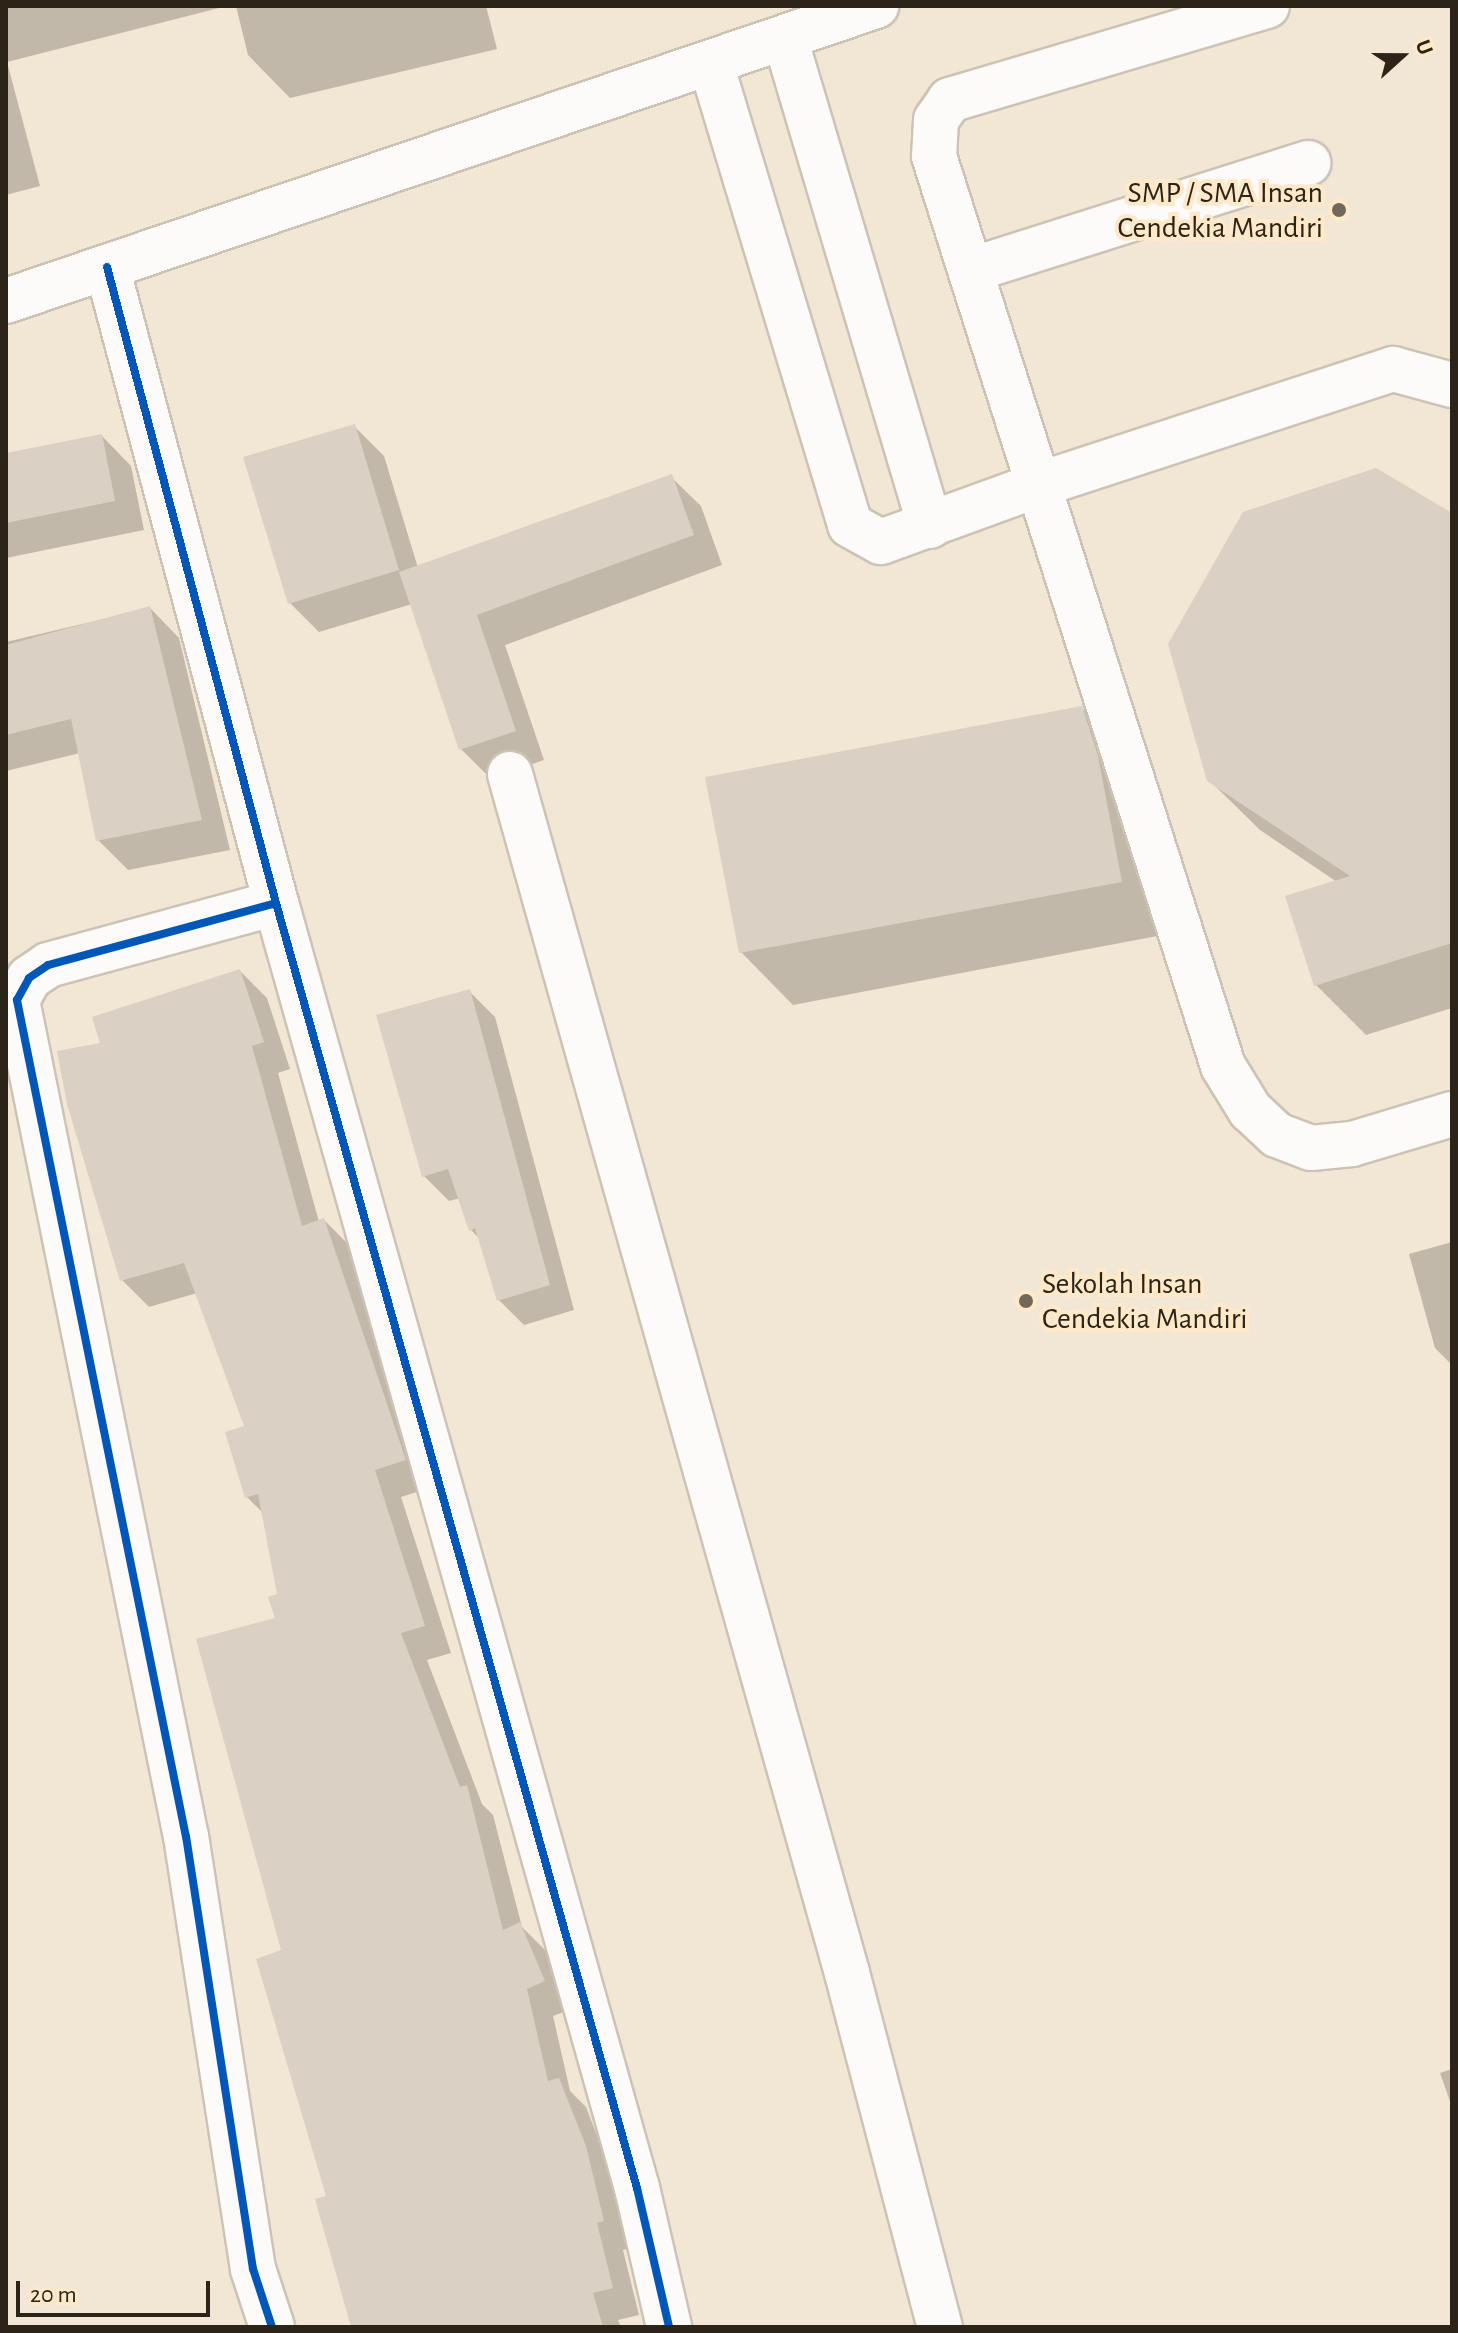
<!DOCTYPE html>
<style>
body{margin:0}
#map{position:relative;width:1458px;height:2333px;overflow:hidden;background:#f2e6d5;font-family:"Alegreya Sans",sans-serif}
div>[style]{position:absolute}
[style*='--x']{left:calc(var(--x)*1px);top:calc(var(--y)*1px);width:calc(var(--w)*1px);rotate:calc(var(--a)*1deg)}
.shadow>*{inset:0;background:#0003}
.building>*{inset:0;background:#dad0c4}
.roads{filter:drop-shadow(2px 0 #ccc3b5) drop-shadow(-2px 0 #ccc3b5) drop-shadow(0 2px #ccc3b5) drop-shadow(0 -2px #ccc3b5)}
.minor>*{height:44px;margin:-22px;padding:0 22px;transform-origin:22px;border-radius:22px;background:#fdfbf9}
.major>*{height:44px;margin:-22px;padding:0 22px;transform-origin:22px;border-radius:22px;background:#fdfbf9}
.cycleway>*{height:8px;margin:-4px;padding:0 4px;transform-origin:4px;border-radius:4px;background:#0057b8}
.dots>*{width:22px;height:22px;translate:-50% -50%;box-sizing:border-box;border:4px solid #ffe9c8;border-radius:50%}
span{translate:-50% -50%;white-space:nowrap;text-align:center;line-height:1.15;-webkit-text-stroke:8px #ffe9c8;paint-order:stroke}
.poi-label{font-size:30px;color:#2c2418}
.right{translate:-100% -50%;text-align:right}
.left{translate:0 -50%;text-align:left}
.frame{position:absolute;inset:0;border:8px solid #2c2418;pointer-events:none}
.north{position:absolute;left:1362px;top:16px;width:80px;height:80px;-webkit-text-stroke:6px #ffe9c8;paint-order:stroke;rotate:69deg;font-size:22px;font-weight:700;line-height:32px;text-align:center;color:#2c2418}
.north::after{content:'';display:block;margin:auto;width:28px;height:36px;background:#2c2418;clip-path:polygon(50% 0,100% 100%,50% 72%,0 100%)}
.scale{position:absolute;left:16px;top:2281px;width:194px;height:36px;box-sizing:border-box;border:4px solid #2c2418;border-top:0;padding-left:10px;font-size:24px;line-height:28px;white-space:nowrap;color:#2c2418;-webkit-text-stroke:6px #ffe9c8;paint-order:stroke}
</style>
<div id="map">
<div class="shadow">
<div style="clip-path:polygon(6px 6px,227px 6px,7px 62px,40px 186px,6px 195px)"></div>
<div style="clip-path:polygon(236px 6px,486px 6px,497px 49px,290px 98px,248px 55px)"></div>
<div style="clip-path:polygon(354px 426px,384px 456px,418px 568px,671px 477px,701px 506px,722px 565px,505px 645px,544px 760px,491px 779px,461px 749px,412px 604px,319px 632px,289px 602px)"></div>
<div style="clip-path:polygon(102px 436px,131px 466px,144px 530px,6px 558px,6px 455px)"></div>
<div style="clip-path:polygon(1452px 515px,1452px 1008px,1366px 1035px,1316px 985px,1337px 882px,1260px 830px,1209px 780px)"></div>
<div style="clip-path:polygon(150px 608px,179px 638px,230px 850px,128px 870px,98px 840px,80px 753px,6px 771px,6px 642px)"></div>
<div style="clip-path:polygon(1082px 708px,1134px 760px,1173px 933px,793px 1005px,741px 952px)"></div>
<div style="clip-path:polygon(240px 971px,267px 998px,290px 1069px,278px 1073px,319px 1222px,324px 1220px,351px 1247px,432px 1487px,401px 1497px,451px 1653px,427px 1660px,482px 1804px,493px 1815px,522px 1927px,547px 1952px,571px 2009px,553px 2016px,570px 2091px,586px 2107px,612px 2175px,630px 2248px,623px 2250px,639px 2315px,618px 2320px,621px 2327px,358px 2327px,284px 1951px,280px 1595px,264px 1514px,247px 1497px,246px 1427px,197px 1293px,149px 1307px,122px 1280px,103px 1044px)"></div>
<div style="clip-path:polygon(469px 991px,495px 1017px,574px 1310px,524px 1325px,499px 1300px,481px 1240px,471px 1230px,460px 1198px,449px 1201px,424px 1176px)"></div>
<div style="clip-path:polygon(1452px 1242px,1452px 1365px,1435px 1348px,1409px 1254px)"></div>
<div style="clip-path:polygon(1452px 2069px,1452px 2107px,1440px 2073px)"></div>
</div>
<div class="building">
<div style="clip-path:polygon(355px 424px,399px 570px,288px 604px,243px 457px)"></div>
<div style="clip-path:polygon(102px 434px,115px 501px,6px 523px,6px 453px)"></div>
<div style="clip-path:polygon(1376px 468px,1452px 513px,1452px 943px,1314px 986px,1285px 896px,1350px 876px,1207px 781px,1168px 644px,1243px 512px)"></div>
<div style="clip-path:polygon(672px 474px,694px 535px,477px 615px,516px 731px,459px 750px,399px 572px)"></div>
<div style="clip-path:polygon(150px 606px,202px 820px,96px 841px,71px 719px,6px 735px,6px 645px)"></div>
<div style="clip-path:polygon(1082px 706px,1098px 756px,1122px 882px,739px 953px,705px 777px)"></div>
<div style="clip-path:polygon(240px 969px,264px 1042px,252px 1046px,302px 1226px,324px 1218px,406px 1460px,375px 1470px,425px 1626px,401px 1633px,460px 1787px,467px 1785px,503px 1930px,520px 1922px,545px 1981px,527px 1989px,548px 2081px,559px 2078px,586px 2146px,604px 2221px,597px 2223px,613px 2288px,593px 2293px,603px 2327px,351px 2327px,315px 2199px,326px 2196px,256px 1959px,281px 1950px,196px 1639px,275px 1618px,268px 1597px,277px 1594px,258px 1494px,245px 1498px,225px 1432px,244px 1426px,184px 1263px,120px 1281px,67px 1104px,57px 1051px,100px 1043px,92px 1017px)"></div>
<div style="clip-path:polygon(470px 989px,550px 1285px,497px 1301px,475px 1228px,469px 1231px,448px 1169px,422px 1177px,376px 1015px)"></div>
</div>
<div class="roads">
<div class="minor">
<div style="--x:1267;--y:6;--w:331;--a:163.5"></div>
<div style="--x:950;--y:100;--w:24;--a:125"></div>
<div style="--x:936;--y:120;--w:36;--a:93"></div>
<div style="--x:934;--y:156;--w:955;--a:72.38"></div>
<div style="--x:1223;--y:1066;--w:52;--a:58.5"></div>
<div style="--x:1250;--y:1110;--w:37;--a:43"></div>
<div style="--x:1277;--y:1135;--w:36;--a:21"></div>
<div style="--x:1311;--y:1148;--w:41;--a:-5.6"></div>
<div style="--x:1352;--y:1144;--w:104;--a:-16.7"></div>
<div style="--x:785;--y:38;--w:509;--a:73.45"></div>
<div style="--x:711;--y:64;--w:481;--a:73.2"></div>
<div style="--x:850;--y:525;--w:35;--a:29"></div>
<div style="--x:881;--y:542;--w:164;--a:-20"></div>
<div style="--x:1035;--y:486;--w:377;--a:-18.1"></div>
<div style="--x:1393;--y:369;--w:61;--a:15.2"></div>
<div style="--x:107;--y:267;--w:658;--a:75.12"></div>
<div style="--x:276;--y:903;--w:1335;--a:74.31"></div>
<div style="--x:637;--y:2188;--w:143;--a:77"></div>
<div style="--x:971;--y:270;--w:354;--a:-17.6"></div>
<div style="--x:510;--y:774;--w:1245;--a:74.3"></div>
<div style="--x:847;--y:1973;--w:366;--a:75.3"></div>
<div style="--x:272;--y:2327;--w:61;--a:-108.1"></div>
<div style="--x:253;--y:2269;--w:437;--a:-98.8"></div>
<div style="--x:186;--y:1837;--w:854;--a:-101.42"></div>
<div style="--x:17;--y:1000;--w:25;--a:-61"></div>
<div style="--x:29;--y:978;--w:23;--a:-34"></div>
<div style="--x:48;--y:965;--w:236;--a:-15.2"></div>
</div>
<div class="major">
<div style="--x:6;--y:301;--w:919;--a:-18.73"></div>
</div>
</div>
<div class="cycleway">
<div style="--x:107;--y:267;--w:658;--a:75.12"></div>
<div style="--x:276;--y:903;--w:1335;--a:74.31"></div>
<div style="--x:637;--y:2188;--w:143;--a:77"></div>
<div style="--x:272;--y:2327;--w:61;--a:-108.1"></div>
<div style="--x:253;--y:2269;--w:437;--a:-98.8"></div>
<div style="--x:186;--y:1837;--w:854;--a:-101.42"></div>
<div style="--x:17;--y:1000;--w:25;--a:-61"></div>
<div style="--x:29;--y:978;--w:23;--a:-34"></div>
<div style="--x:48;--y:965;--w:236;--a:-15.2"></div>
</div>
<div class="dots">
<div style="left:1339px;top:210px;background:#71685a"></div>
<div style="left:1026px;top:1301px;background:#71685a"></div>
</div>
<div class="poi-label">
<span class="right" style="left:1323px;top:210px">SMP / SMA Insan<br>Cendekia Mandiri</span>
<span class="left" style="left:1042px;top:1301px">Sekolah Insan<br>Cendekia Mandiri</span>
</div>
<div class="frame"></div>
<div class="north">U</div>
<div class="scale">20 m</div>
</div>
